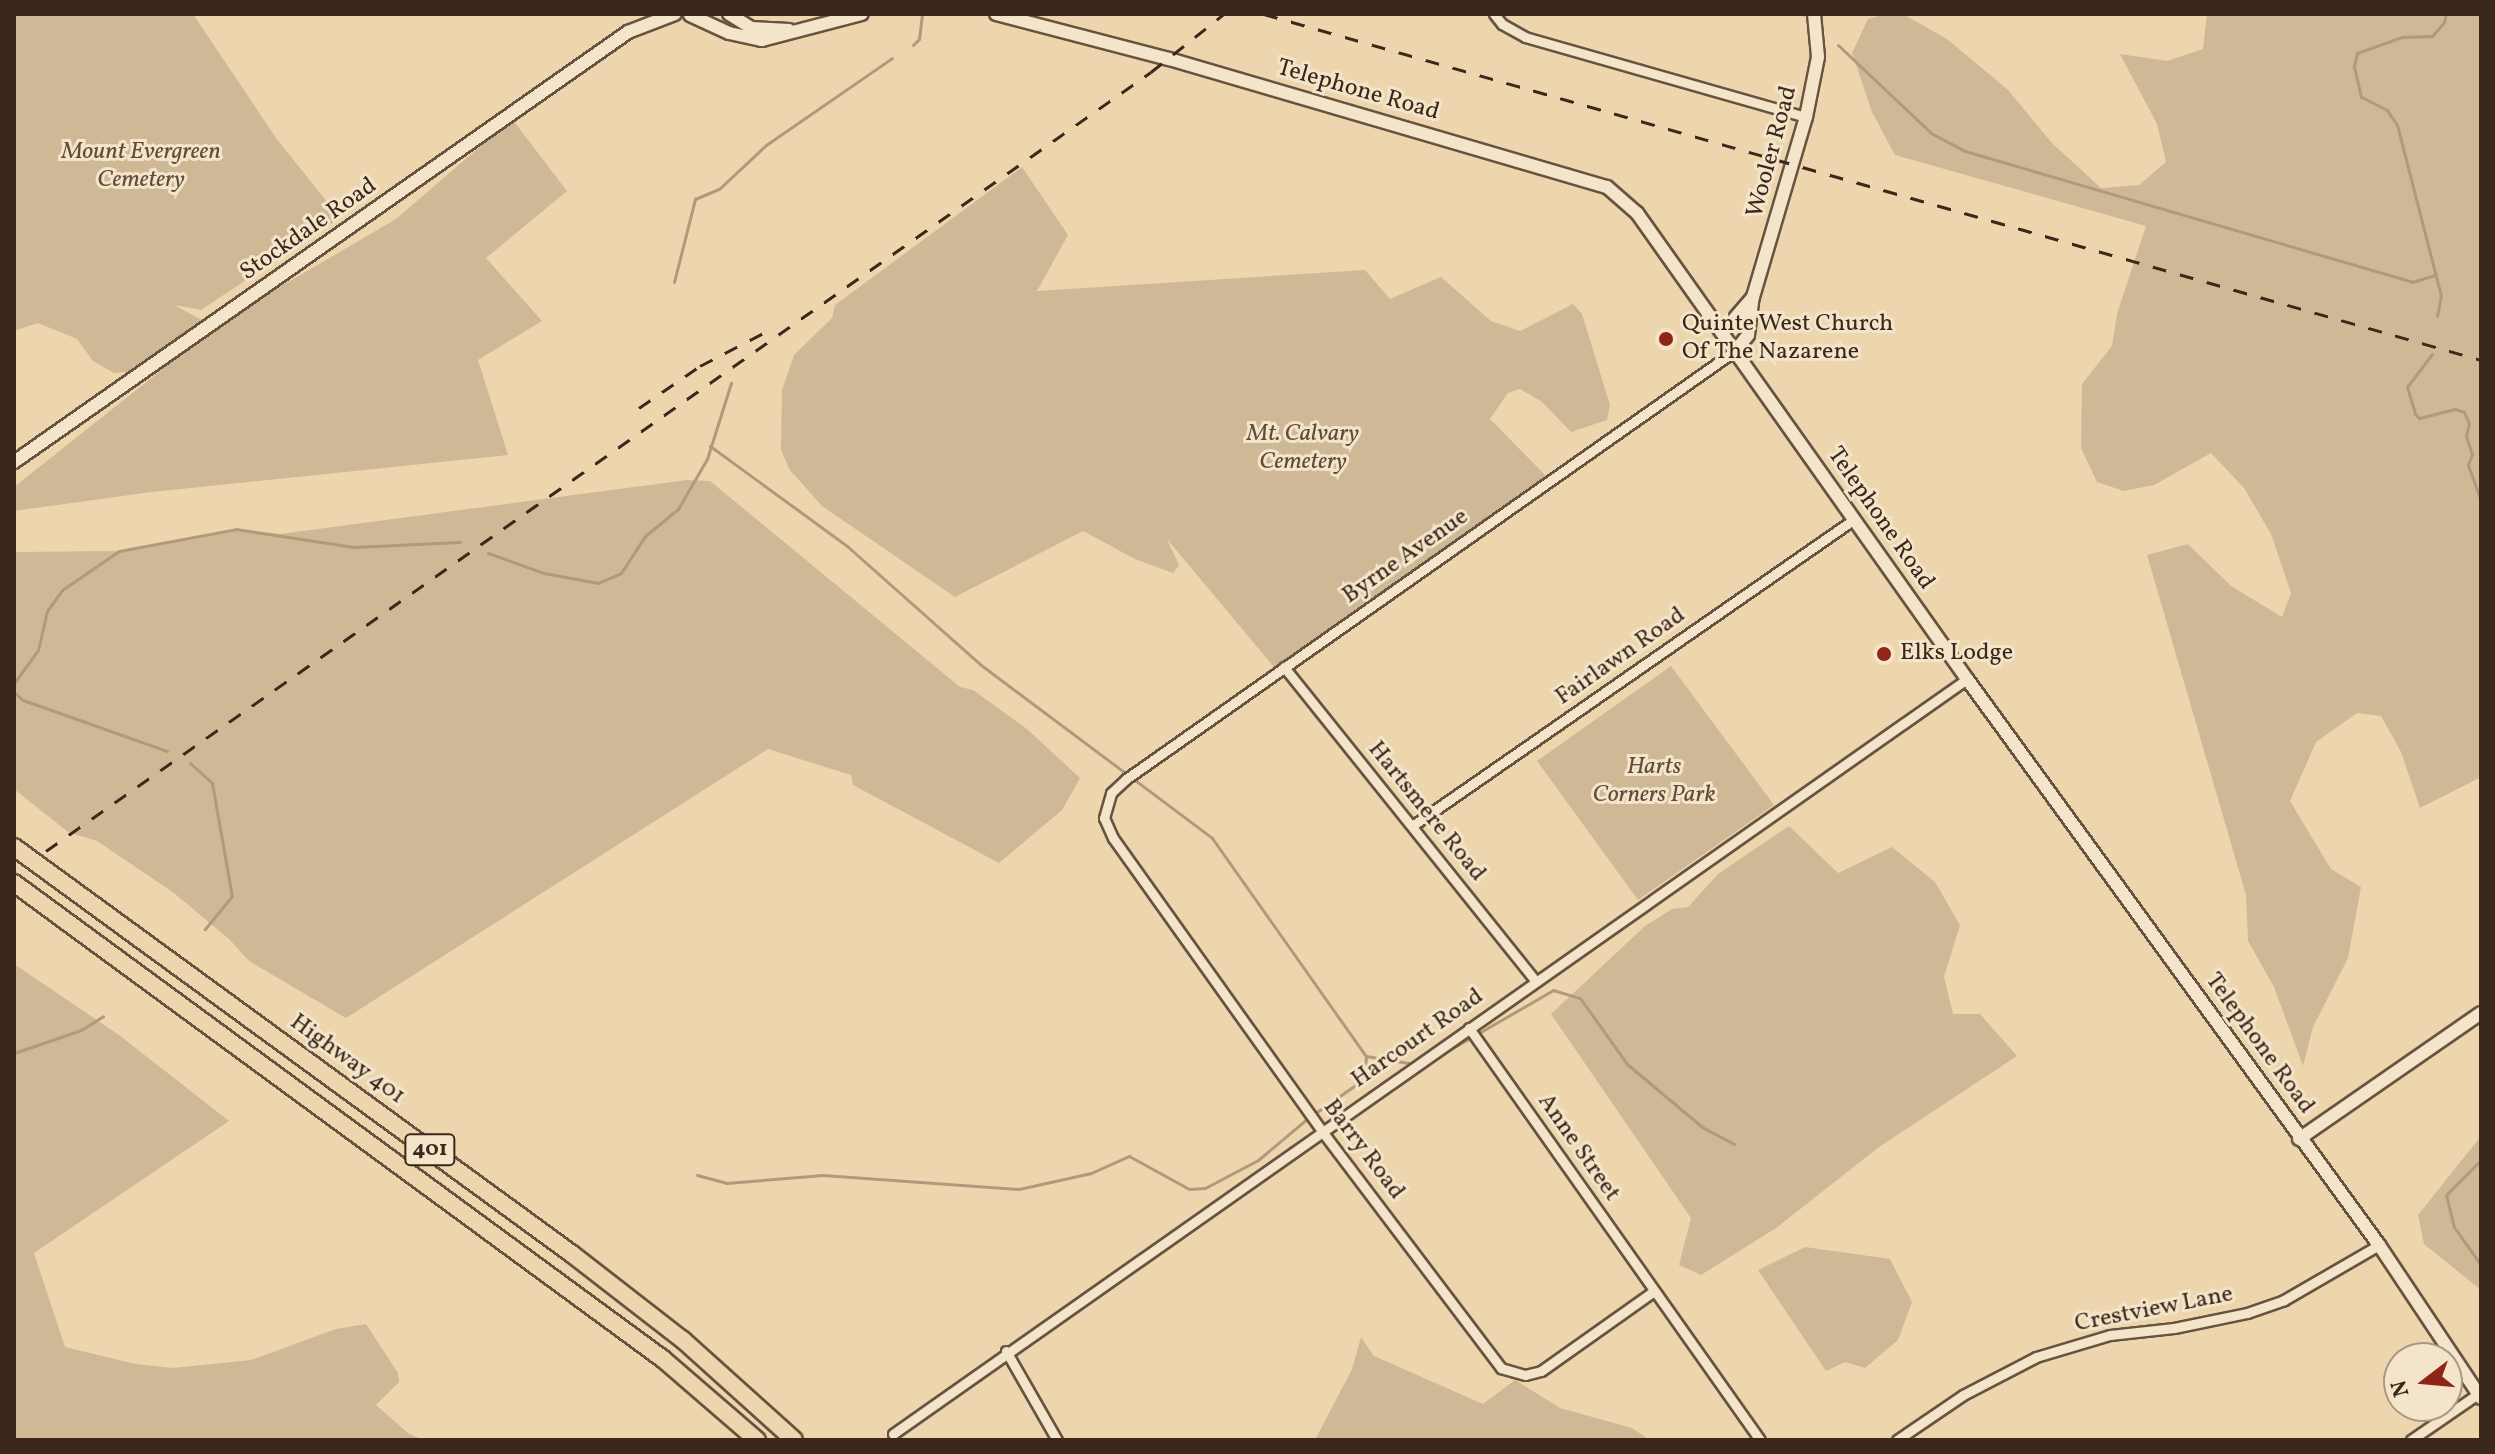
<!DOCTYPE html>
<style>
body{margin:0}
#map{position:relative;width:2495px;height:1454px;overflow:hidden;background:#edd6ae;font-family:Vollkorn,serif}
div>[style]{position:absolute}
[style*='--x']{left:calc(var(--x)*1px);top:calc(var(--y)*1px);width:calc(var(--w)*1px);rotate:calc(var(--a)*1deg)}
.green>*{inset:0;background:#cfb895}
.stream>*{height:3px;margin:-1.5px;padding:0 1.5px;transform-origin:1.5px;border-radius:1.5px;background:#b19a7c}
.roads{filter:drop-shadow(2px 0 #685340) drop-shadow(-2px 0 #685340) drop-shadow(0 2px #685340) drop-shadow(0 -2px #685340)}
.street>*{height:9px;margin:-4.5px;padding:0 4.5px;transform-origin:4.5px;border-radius:4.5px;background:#f3e4ca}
.secondary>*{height:12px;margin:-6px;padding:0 6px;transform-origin:6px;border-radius:6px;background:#f3e4ca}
.highway>*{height:16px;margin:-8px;padding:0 8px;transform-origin:8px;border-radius:8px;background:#edd6ae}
.rail>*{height:3px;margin-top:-1.5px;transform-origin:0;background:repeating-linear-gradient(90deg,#3c271b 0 14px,transparent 0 28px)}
.dots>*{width:22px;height:22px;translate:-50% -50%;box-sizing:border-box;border:4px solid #f3e4ca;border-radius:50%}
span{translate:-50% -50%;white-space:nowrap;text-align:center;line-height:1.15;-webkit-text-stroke:6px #f3e4ca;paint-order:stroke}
.shield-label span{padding:2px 6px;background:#f3e4ca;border:2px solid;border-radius:6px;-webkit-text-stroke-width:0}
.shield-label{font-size:22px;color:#3c271b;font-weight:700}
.street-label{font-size:24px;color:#3c271b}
.park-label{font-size:24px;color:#614b3a;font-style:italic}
.poi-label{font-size:24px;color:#3c271b}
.left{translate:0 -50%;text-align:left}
.frame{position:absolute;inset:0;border:16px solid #3c271b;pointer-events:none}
.north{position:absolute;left:2383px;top:1342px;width:80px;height:80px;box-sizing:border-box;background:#f3e4ca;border:2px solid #aa9884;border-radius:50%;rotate:254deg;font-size:22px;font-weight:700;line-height:32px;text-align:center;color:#3c271b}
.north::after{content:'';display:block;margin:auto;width:28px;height:36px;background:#8f2418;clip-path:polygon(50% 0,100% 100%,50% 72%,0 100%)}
</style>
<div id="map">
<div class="green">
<div style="clip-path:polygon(14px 14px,193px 14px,276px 138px,340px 218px,201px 310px,174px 305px,200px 319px,220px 322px,396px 219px,512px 119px,567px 191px,486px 258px,542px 321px,478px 360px,508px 455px,152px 492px,14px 511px,14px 487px,164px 368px,114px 373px,93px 361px,77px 339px,38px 323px,14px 331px)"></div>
<div style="clip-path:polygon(1885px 14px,1903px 14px,1947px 39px,2008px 90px,2052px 143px,2101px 188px,2139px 185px,2166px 162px,2157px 124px,2120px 54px,2167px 61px,2203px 49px,2207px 14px,2481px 14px,2481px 777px,2420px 808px,2401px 752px,2381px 716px,2357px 713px,2316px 742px,2290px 801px,2331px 869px,2361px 887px,2348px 958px,2313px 1027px,2303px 1066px,2274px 987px,2248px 941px,2246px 895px,2147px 555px,2188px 544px,2231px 586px,2282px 617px,2291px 593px,2271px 534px,2244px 488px,2211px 453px,2154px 485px,2124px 491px,2097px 482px,2081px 448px,2082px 384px,2112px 346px,2117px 314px,2146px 226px,1895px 155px,1872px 112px,1852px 53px,1868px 19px)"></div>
<div style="clip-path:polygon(1022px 167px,1068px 235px,1037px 291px,1365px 270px,1390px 299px,1441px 277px,1491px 321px,1520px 331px,1573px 304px,1582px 314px,1610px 405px,1607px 420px,1571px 432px,1542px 402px,1520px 389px,1508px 393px,1490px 419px,1548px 478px,1278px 672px,1167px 539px,1179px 565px,1173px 573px,1135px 559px,1083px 531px,955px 597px,822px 506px,789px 469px,781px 449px,782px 390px,794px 355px,832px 318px,835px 305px)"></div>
<div style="clip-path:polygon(687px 480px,710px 481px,960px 687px,973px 690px,1027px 729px,1080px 778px,1062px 810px,999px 863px,853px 785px,851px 775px,768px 749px,346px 1018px,249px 961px,229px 939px,174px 893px,97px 841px,68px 832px,14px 789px,14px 552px,119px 551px,236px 529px,280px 534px)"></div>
<div style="clip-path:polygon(1671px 666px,1774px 805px,1638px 900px,1537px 761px)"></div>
<div style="clip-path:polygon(1789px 826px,1838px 873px,1892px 847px,1935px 882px,1960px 925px,1944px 977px,1953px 1014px,1980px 1014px,2017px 1056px,1879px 1147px,1776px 1228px,1701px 1275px,1679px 1265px,1691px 1218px,1551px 1014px,1645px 926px,1672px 909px,1688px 907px,1718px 874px)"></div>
<div style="clip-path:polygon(14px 964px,119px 1035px,229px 1121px,34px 1253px,65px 1347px,135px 1364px,173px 1368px,251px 1360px,336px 1329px,366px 1324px,398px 1373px,399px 1382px,376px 1405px,408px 1433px,423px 1440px,14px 1440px)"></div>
<div style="clip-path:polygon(2481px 1136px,2481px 1290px,2424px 1244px,2418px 1215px)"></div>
<div style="clip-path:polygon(1805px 1247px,1890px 1259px,1912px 1302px,1898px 1340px,1865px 1368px,1845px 1362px,1826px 1371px,1758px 1270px)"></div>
<div style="clip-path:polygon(1361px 1337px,1374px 1356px,1483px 1404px,1515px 1380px,1560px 1408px,1632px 1428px,1650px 1440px,1315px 1440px,1352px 1369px)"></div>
</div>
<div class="stream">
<div style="--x:1803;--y:14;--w:1;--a:45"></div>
<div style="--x:913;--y:45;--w:8;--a:-45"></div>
<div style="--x:919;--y:39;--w:25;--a:-83"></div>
<div style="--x:1838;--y:45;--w:128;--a:43.4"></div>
<div style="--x:1931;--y:133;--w:38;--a:28"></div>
<div style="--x:1965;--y:151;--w:466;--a:16.3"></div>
<div style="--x:2412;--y:282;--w:24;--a:-17"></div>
<div style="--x:674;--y:282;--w:86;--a:-75.8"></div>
<div style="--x:695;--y:199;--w:26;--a:-23"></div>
<div style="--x:719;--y:189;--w:64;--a:-43.1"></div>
<div style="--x:766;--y:145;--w:153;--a:-34.6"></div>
<div style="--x:2437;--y:316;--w:20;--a:-79"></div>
<div style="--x:2441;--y:296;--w:177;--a:-104.4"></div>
<div style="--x:2397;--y:125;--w:18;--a:-124"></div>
<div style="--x:2387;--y:110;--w:29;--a:-153"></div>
<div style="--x:2361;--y:97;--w:32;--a:-103"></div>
<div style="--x:2354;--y:66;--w:13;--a:-77"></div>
<div style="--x:2357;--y:53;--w:48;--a:-19.6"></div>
<div style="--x:2402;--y:37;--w:30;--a:-2"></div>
<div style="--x:2432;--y:36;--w:18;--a:-49"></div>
<div style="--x:2444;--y:22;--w:8;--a:-76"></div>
<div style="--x:2432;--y:354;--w:41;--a:127.1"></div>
<div style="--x:2407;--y:387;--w:28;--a:73"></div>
<div style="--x:2415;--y:414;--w:6;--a:45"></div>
<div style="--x:2419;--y:418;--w:37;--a:-14"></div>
<div style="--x:2455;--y:409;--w:9;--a:18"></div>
<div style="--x:2464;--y:412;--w:12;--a:66"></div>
<div style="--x:2469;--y:423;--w:13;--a:103"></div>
<div style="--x:2466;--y:436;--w:19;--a:72"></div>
<div style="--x:2472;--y:454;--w:12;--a:110"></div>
<div style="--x:2468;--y:465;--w:38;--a:70"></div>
<div style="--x:710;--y:446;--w:170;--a:36.1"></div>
<div style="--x:847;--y:546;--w:179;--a:41.6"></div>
<div style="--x:981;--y:665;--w:289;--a:36.8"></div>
<div style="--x:1212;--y:838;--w:267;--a:54.8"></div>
<div style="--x:1366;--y:1056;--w:23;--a:95"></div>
<div style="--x:1364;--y:1079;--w:61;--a:145"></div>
<div style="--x:488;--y:553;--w:59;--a:19.7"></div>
<div style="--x:544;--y:573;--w:55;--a:10.5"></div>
<div style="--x:598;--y:583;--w:25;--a:-23"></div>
<div style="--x:621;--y:573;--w:44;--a:-57"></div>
<div style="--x:645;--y:536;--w:43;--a:-39.3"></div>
<div style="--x:678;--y:509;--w:58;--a:-59.9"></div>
<div style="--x:707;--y:459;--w:80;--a:-72.5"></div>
<div style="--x:14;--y:683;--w:41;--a:-54"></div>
<div style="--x:38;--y:650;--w:40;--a:-77"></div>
<div style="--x:47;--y:611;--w:26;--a:-54"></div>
<div style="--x:62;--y:590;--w:69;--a:-34.4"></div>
<div style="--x:119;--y:551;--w:119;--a:-10.6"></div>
<div style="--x:236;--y:529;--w:119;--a:8.7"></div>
<div style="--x:354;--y:547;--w:106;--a:-2.7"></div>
<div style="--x:14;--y:692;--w:12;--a:42"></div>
<div style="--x:23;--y:700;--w:153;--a:19.5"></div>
<div style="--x:190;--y:763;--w:30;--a:42"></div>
<div style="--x:212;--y:783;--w:115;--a:80"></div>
<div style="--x:232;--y:896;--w:43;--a:129.3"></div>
<div style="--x:14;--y:1053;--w:71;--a:-18.9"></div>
<div style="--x:81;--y:1030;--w:26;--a:-32"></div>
<div style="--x:1366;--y:1056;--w:49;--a:9.5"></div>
<div style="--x:1432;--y:1060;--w:140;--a:-30"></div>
<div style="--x:1553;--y:990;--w:28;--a:17"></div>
<div style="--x:1580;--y:998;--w:81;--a:54.5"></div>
<div style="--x:1627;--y:1064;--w:98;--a:40"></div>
<div style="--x:1702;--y:1127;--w:36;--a:28"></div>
<div style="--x:2481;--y:1160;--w:49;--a:135"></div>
<div style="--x:2446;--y:1195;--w:33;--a:76"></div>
<div style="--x:2454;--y:1227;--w:47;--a:54.6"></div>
<div style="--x:697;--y:1175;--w:30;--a:15"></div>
<div style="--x:726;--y:1183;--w:97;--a:-4.7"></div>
<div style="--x:823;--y:1175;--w:196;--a:4.1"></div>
<div style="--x:1019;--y:1189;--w:74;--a:-12.5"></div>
<div style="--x:1091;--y:1173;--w:42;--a:-24.1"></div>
<div style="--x:1129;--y:1156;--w:68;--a:28.8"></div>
<div style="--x:1189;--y:1189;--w:16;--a:-4"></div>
<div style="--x:1205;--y:1188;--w:60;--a:-27.8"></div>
<div style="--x:1258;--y:1160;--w:65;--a:-40"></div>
</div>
<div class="roads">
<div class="street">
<div style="--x:1494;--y:14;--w:13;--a:51"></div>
<div style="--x:1502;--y:24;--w:26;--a:29"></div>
<div style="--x:1525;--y:37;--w:292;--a:15.9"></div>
<div style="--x:1284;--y:667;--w:403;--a:51.3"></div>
<div style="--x:1412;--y:826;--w:537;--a:-34.76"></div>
<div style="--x:1469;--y:1028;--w:504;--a:54.77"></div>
<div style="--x:1654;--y:1291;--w:138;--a:144.7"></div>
<div style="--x:1541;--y:1371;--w:16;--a:166"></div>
<div style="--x:1525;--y:1375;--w:25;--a:-164"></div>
<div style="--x:1501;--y:1368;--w:297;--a:-127.1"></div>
<div style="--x:1322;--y:1131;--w:360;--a:-125.5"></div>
<div style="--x:1113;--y:838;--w:22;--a:-114"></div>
<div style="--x:1104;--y:818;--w:26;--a:-74"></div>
<div style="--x:1111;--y:793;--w:21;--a:-43"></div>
<div style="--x:1126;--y:779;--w:746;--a:-35.12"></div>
<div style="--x:1006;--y:1351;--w:103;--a:60.2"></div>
<div style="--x:893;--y:1434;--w:1313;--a:-35.11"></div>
<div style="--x:1897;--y:1440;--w:80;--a:-34.3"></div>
<div style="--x:1963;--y:1395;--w:82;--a:-27.5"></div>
<div style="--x:2036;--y:1357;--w:77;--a:-16.6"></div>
<div style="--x:2110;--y:1335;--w:64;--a:-6.2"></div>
<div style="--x:2174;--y:1328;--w:75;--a:-11.6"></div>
<div style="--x:2247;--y:1313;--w:39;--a:-19"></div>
<div style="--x:2284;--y:1300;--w:110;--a:-30.1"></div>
<div style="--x:2411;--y:1440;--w:81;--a:-34.5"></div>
</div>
<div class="secondary">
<div style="--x:729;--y:14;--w:26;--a:32"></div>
<div style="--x:751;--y:28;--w:38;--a:3"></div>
<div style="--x:996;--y:14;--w:179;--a:14.6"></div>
<div style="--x:1169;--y:59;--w:456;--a:16.3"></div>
<div style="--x:1607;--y:187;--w:40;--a:41"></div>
<div style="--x:1637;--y:213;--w:571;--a:54.7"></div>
<div style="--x:1967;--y:679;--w:700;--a:53.95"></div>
<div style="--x:2379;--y:1245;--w:184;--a:56.3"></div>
<div style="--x:690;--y:15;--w:43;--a:24.8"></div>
<div style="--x:729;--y:33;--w:34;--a:12"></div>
<div style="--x:762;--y:40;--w:103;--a:-14.6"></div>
<div style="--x:1723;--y:332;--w:46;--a:-49.4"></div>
<div style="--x:1736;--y:350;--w:19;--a:-51"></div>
<div style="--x:1748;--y:335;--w:38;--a:-83"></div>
<div style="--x:1753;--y:297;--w:188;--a:-73.6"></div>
<div style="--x:1806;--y:117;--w:61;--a:-78.7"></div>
<div style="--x:1818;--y:57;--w:43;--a:-95.3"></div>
<div style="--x:14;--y:462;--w:750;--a:-35"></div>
<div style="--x:628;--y:32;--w:50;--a:-21"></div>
<div style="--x:2299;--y:1139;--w:221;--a:-34.7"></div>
</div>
<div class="highway">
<div style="--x:14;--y:847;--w:691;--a:36.11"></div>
<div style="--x:572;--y:1254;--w:140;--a:37.8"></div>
<div style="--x:683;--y:1340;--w:149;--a:42"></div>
<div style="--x:14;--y:883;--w:805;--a:36.26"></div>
<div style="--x:663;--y:1359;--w:124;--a:40.8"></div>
</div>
</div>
<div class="rail">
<div style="--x:1264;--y:14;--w:1265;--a:15.87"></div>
<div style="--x:639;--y:408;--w:74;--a:-34.5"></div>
<div style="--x:700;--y:366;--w:80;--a:-27.5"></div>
<div style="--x:46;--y:851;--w:1352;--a:-35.18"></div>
<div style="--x:1151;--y:72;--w:93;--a:-38.5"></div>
</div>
<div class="dots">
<div style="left:1666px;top:339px;background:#8f2418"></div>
<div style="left:1884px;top:654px;background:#8f2418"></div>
</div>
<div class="shield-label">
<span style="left:430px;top:1150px">401</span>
</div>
<div class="street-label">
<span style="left:1358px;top:91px;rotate:16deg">Telephone Road</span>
<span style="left:1773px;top:152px;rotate:-75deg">Wooler Road</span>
<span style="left:309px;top:230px;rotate:-35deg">Stockdale Road</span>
<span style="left:1880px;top:519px;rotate:55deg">Telephone Road</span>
<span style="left:1406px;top:557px;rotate:-35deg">Byrne Avenue</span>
<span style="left:1621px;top:657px;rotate:-35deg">Fairlawn Road</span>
<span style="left:1426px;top:812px;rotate:51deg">Hartsmere Road</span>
<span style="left:1418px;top:1039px;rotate:-35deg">Harcourt Road</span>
<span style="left:2259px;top:1044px;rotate:54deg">Telephone Road</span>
<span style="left:347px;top:1060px;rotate:36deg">Highway 401</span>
<span style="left:1578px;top:1148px;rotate:55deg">Anne Street</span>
<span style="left:1363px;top:1150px;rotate:53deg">Barry Road</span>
<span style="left:2154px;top:1310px;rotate:-11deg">Crestview Lane</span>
</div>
<div class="park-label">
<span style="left:141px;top:167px">Mount Evergreen<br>Cemetery</span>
<span style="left:1303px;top:449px">Mt. Calvary<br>Cemetery</span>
<span style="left:1654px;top:782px">Harts<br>Corners Park</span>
</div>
<div class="poi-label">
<span class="left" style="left:1682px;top:339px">Quinte West Church<br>Of The Nazarene</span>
<span class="left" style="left:1900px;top:654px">Elks Lodge</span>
</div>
<div class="frame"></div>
<div class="north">N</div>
</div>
